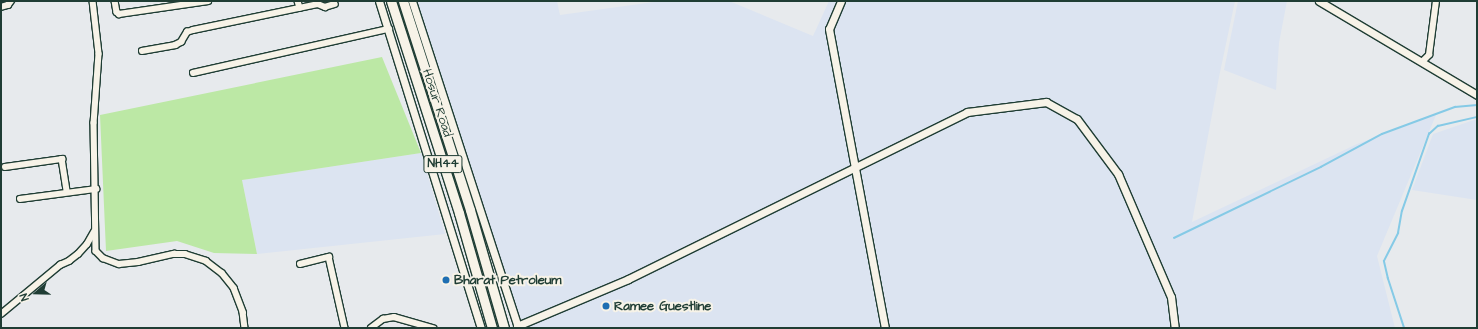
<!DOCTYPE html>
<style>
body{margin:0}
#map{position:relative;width:1478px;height:329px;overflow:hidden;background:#e7eaed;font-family:"Architects Daughter",sans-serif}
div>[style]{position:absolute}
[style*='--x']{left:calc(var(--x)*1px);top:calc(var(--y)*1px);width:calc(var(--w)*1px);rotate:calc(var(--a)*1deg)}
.built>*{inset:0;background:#dce4f1}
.green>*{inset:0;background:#bce8a5}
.stream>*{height:1.5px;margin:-0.75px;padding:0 0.75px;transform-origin:0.75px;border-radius:0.75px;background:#85cae6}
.roads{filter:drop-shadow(1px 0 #1f3d34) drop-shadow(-1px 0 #1f3d34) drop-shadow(0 1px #1f3d34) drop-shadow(0 -1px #1f3d34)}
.minor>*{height:5.5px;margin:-2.75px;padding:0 2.75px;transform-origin:2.75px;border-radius:2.75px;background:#f7f3e8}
.tertiary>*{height:7px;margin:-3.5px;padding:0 3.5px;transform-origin:3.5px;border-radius:3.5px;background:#f7f3e8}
.trunk>*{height:9px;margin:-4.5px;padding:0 4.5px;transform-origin:4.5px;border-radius:4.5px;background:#f7f3e8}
.dots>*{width:11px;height:11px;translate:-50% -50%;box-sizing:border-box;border:2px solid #f7f3e8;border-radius:50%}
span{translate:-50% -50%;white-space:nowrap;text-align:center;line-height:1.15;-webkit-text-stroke:4px #f7f3e8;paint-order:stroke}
.shield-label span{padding:1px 3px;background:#f7f3e8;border:1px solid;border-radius:3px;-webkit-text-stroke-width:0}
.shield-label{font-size:12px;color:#1f3d34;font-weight:700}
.street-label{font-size:13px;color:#1f3d34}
.poi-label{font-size:13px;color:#1f3d34;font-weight:700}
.left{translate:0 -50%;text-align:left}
.frame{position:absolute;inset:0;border:2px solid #1f3d34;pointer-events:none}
.north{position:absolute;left:16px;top:273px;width:40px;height:40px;-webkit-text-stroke:3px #f7f3e8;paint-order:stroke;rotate:250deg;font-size:11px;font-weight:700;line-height:16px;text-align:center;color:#1f3d34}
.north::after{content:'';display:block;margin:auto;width:14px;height:18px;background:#1f3d34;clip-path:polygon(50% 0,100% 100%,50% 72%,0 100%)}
</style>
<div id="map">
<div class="built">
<div style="clip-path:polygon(416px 1px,557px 1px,560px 15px,661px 1px,729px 1px,813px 36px,829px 1px,1235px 1px,1219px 77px,1192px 222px,1357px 144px,1436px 115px,1377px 256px,1395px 328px,519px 328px)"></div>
<div style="clip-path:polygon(1238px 1px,1287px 1px,1279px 43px,1276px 90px,1224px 70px)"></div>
<div style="clip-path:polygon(1474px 120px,1477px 120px,1477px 200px,1412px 190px,1433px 134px)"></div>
<div style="clip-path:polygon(421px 153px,445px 234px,257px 254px,242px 180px)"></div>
</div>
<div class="green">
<div style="clip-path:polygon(382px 57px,421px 153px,242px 180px,257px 254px,214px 253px,177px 241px,106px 251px,100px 115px)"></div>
</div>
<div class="stream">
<div style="--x:1174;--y:238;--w:163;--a:-25.8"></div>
<div style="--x:1321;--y:167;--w:69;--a:-28.4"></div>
<div style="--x:1382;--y:134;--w:78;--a:-20.3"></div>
<div style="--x:1455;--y:107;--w:22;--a:-5"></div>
<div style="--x:1404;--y:328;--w:52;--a:-108.1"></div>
<div style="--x:1388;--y:279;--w:18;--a:-103"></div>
<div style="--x:1384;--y:261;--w:31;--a:-63"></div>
<div style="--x:1398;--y:233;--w:22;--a:-80"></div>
<div style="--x:1402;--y:211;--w:82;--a:-70.7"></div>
<div style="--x:1429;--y:134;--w:12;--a:-42"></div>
<div style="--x:1438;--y:126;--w:40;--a:-13"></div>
</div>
<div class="roads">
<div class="minor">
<div style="--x:93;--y:1;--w:53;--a:83.5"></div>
<div style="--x:99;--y:54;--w:69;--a:94.1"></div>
<div style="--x:94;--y:123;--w:128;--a:89.1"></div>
<div style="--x:96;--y:251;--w:10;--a:45"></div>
<div style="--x:103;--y:258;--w:17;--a:21"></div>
<div style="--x:119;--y:264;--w:19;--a:-6"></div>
<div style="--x:138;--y:262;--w:37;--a:-13"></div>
<div style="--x:174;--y:254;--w:11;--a:0"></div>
<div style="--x:185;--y:254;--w:22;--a:18"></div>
<div style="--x:206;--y:261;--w:20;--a:37"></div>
<div style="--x:222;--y:273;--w:19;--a:51"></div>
<div style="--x:234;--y:288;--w:26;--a:69"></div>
<div style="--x:243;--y:312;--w:16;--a:83"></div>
<div style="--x:115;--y:1;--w:11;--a:80"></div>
<div style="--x:117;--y:12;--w:3;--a:45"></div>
<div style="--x:119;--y:14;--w:90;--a:-8.3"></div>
<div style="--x:298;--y:1;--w:7;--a:74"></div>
<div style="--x:1;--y:7;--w:7;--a:-16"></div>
<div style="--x:8;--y:5;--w:5;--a:-53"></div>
<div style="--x:142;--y:51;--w:34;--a:-10"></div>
<div style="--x:175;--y:45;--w:7;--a:-27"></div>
<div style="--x:181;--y:42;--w:12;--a:-59"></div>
<div style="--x:187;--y:32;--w:6;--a:-18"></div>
<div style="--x:193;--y:30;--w:128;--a:-11.7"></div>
<div style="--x:318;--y:4;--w:8;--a:23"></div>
<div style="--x:325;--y:7;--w:10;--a:-17"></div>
<div style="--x:1422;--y:62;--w:10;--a:-45"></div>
<div style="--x:1429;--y:55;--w:54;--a:-82.6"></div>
<div style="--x:193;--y:73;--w:201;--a:-12.7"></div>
<div style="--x:5;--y:167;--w:58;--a:-8"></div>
<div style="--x:62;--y:159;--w:33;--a:81"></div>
<div style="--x:20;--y:199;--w:77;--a:-7.5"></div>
<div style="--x:300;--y:264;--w:30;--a:-14"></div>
<div style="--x:329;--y:257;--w:73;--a:77.3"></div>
<div style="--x:1;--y:314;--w:77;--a:-39.7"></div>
<div style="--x:60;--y:265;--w:10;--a:-24"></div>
<div style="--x:69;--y:261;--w:11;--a:-38"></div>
<div style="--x:78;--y:254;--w:13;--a:-48"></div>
<div style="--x:87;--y:244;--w:14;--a:-60"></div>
<div style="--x:371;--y:328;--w:15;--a:-37"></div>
<div style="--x:383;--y:319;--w:11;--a:-10"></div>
<div style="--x:394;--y:317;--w:41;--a:15.8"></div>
</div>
<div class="tertiary">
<div style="--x:379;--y:1;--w:343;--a:72.7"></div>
<div style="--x:412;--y:1;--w:344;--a:72"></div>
<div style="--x:841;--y:1;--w:30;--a:113"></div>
<div style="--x:829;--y:29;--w:304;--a:79.4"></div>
<div style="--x:1319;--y:1;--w:184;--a:30.7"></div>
<div style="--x:517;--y:326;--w:121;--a:-22.9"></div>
<div style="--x:628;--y:279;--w:378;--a:-26.2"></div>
<div style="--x:967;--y:112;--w:80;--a:-7.2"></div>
<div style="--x:1046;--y:102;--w:35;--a:29"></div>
<div style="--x:1077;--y:119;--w:69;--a:53.3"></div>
<div style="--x:1118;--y:174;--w:134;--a:66.7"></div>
<div style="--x:1171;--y:297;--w:31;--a:83"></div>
</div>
<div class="trunk">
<div style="--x:391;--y:1;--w:223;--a:72.2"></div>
<div style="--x:459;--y:213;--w:120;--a:74"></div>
<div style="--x:403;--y:1;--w:219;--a:72.2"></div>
<div style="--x:470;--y:210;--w:123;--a:73.9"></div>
</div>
</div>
<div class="dots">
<div style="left:446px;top:280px;background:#1f6fb2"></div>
<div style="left:606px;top:306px;background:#1f6fb2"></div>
</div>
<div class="shield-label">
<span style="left:443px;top:164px">NH44</span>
</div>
<div class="street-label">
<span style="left:437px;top:103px;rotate:72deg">Hosur Road</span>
</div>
<div class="poi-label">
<span class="left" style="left:454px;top:280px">Bharat Petroleum</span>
<span class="left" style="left:614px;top:306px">Ramee Guestline</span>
</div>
<div class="frame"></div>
<div class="north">N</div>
</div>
